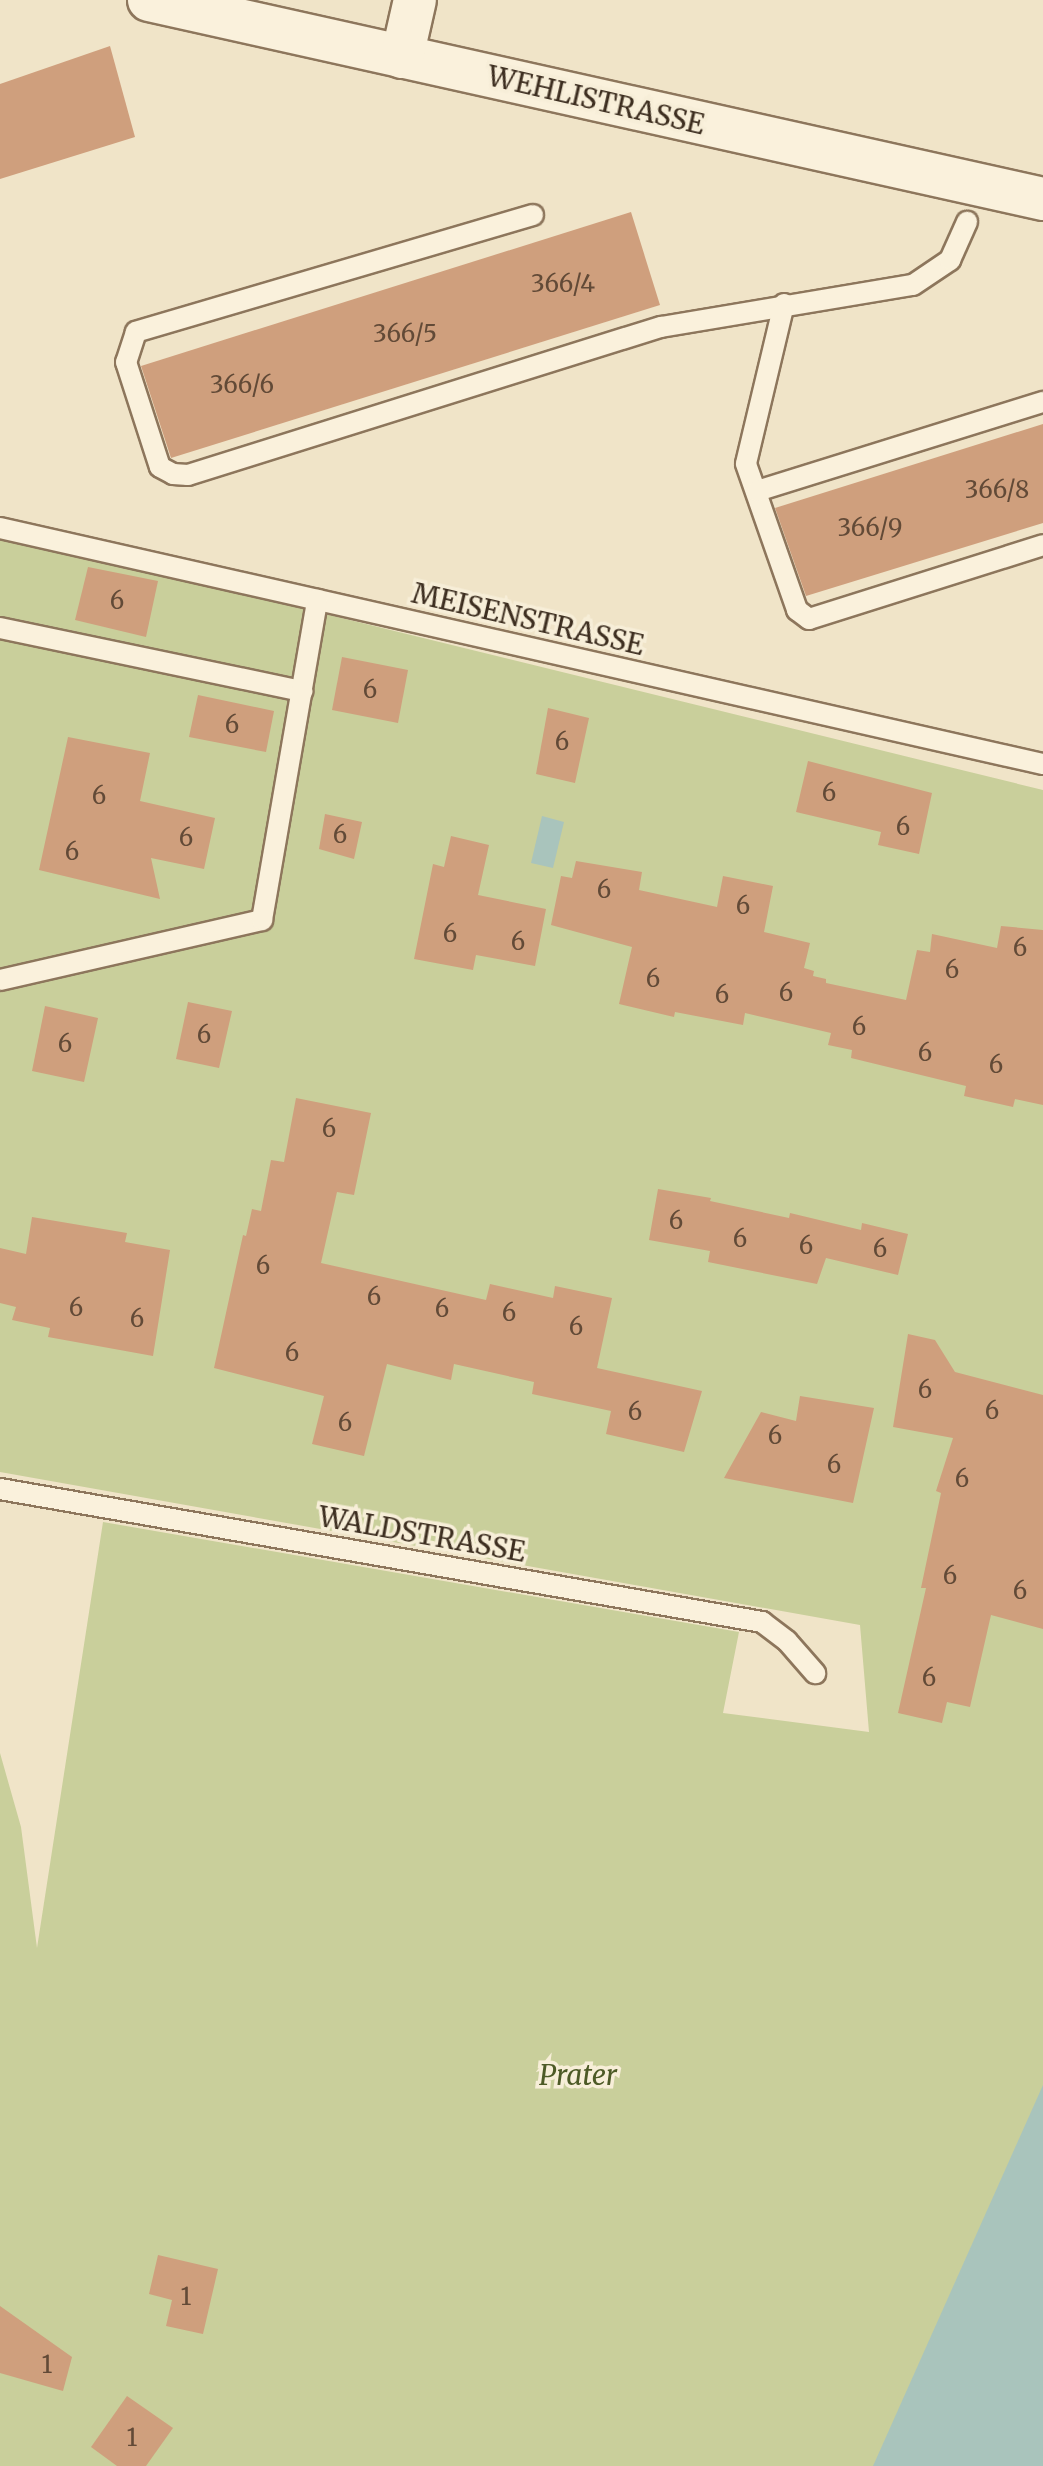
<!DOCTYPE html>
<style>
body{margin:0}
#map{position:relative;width:1043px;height:2466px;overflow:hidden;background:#f0e4c8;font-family:Merriweather,serif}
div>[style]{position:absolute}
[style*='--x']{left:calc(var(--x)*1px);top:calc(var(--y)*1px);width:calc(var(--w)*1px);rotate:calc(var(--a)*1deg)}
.green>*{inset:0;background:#c9cf9b}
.water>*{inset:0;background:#a9c4bc}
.building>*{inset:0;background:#cf9f7d}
.roads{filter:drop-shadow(2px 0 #8d765c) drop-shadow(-2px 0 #8d765c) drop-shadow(0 2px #8d765c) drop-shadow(0 -2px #8d765c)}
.lane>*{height:20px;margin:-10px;padding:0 10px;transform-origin:10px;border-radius:10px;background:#faf1dc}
.street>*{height:42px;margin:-21px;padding:0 21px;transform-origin:21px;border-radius:21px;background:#faf1dc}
span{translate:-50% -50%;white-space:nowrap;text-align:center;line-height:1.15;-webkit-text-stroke:7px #f7eed8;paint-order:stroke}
.number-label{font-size:24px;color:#624a37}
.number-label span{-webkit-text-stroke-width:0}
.street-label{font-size:28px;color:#3d2e20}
.park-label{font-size:28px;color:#4d5a26;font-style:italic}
</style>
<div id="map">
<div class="green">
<div style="clip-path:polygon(0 539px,313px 611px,1043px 790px,1043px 2466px,0 2466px,0 1753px,21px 1827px,37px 1948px,103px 1522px,739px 1632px,723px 1713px,869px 1732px,860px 1625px,0 1472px)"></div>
</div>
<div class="water">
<div style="clip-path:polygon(542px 816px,564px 822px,553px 868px,531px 863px)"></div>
<div style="clip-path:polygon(1043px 2085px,1043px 2466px,873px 2466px)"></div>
</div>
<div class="building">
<div style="clip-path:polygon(110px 46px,135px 137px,0 179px,0 84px)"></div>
<div style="clip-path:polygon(631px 212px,660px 305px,171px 458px,141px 366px)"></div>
<div style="clip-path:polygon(1043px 424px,1043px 523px,806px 596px,775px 508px)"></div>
<div style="clip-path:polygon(88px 567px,158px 581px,146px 637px,75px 620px)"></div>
<div style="clip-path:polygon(342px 657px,408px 670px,398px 723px,332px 710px)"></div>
<div style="clip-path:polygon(198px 695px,274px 711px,266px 752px,189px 737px)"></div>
<div style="clip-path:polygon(548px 708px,589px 718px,575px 783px,536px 774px)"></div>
<div style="clip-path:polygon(68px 737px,150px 753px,140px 801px,215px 818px,204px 869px,151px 858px,160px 899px,39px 870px)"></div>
<div style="clip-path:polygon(808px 761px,932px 793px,919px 854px,878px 845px,881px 832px,796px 812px)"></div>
<div style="clip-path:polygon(325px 814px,362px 822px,354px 859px,319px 849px)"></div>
<div style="clip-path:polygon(451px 836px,489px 845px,478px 895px,546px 909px,535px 966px,476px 955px,473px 970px,414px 959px,433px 864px,444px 867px)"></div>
<div style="clip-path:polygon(576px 861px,642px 872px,639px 890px,717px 907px,723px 876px,773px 886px,764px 932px,810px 943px,804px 968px,814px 971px,813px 976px,826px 979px,826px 983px,906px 1000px,917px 950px,930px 952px,932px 934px,997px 948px,1001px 926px,1043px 930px,1043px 1105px,1015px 1099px,1013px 1107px,964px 1096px,966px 1086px,851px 1058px,852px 1050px,828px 1045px,831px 1033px,745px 1013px,743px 1025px,675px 1012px,674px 1017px,619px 1004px,632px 947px,551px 925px,561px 876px,572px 878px)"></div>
<div style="clip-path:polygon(188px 1002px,232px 1011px,219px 1068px,176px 1059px)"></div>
<div style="clip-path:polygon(45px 1006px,98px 1018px,84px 1082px,32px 1071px)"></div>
<div style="clip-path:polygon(296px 1098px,371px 1113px,354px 1195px,337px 1192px,321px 1263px,486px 1300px,490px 1284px,553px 1298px,555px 1286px,612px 1298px,597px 1368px,702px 1391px,684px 1452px,606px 1434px,611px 1411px,532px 1394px,534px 1382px,454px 1364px,451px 1380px,387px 1364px,364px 1456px,312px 1444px,324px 1396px,214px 1368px,243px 1235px,246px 1236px,252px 1209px,261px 1211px,271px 1160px,284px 1162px)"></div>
<div style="clip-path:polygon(658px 1189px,711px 1198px,710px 1201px,789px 1218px,790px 1213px,861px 1230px,862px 1223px,908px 1234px,898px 1275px,826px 1258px,817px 1284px,708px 1262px,710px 1251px,649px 1240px)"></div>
<div style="clip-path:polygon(32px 1217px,127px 1233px,125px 1242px,170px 1250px,153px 1356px,48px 1337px,50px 1328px,12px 1320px,16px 1307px,0 1303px,0 1248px,26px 1254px)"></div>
<div style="clip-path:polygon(908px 1334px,935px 1340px,955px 1372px,1043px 1395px,1043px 1629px,991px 1615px,970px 1707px,947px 1702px,942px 1723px,898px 1713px,926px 1588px,921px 1588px,941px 1493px,936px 1491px,953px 1438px,893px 1427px)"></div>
<div style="clip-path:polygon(800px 1396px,874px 1408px,853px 1503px,724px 1478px,761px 1412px,796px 1421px)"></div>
<div style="clip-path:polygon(158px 2255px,218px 2269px,203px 2334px,166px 2326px,172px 2300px,149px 2294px)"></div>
<div style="clip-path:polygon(0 2306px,72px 2357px,63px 2391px,0 2373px)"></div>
<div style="clip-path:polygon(127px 2396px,173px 2428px,146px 2466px,117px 2466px,91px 2447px)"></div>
</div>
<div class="roads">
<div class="lane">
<div style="--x:533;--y:215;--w:414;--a:163.6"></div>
<div style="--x:136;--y:332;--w:32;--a:108"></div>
<div style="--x:126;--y:362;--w:110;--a:72.1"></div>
<div style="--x:160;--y:467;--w:15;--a:28"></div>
<div style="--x:173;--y:474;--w:15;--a:4"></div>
<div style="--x:188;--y:475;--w:496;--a:-17.4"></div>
<div style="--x:661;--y:327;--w:255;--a:-9.5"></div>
<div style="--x:913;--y:285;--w:45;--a:-34"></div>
<div style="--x:950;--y:260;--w:42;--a:-65.9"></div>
<div style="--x:784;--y:304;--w:164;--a:103.4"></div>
<div style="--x:746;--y:464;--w:155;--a:70.7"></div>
<div style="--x:797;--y:610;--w:15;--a:37"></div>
<div style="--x:809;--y:619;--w:245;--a:-17.5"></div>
<div style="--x:757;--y:491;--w:300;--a:-17.3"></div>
<div style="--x:0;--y:528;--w:1069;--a:12.75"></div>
<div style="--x:0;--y:628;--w:309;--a:11.8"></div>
<div style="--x:0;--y:980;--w:269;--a:-12.9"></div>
<div style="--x:262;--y:920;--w:325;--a:-80.2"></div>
<div style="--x:0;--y:1489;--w:774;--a:9.9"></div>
<div style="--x:762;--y:1622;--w:31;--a:37"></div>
<div style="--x:787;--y:1641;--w:43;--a:48.8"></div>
</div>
<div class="street">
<div style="--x:149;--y:0;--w:916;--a:12.55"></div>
<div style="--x:402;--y:57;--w:58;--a:-77.2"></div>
</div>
</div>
<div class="number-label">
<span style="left:563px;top:284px">366/4</span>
<span style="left:405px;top:334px">366/5</span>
<span style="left:242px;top:385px">366/6</span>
<span style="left:997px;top:490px">366/8</span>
<span style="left:870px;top:528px">366/9</span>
<span style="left:117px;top:601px">6</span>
<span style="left:370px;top:690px">6</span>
<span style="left:232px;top:725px">6</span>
<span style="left:562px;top:742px">6</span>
<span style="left:829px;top:793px">6</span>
<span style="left:99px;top:796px">6</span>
<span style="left:903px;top:827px">6</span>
<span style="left:340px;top:835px">6</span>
<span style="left:186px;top:838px">6</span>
<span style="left:72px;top:852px">6</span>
<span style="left:604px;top:890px">6</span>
<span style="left:743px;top:906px">6</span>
<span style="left:450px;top:934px">6</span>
<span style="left:518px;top:942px">6</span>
<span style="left:1020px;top:948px">6</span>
<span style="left:952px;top:970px">6</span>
<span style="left:653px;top:979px">6</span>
<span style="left:786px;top:993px">6</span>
<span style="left:722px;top:995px">6</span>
<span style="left:859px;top:1027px">6</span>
<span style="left:204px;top:1035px">6</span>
<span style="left:65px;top:1044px">6</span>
<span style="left:925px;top:1053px">6</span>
<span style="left:996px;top:1065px">6</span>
<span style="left:329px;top:1129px">6</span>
<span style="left:676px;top:1221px">6</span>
<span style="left:740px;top:1239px">6</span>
<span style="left:806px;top:1246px">6</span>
<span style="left:880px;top:1249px">6</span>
<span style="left:263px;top:1266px">6</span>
<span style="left:374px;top:1297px">6</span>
<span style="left:76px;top:1308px">6</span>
<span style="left:442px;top:1309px">6</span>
<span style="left:509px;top:1313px">6</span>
<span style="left:137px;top:1319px">6</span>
<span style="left:576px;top:1327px">6</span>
<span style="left:292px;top:1353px">6</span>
<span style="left:925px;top:1390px">6</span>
<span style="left:992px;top:1411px">6</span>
<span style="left:635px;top:1412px">6</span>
<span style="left:345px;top:1423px">6</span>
<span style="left:775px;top:1436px">6</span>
<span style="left:834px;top:1465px">6</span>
<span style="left:962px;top:1479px">6</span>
<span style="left:950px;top:1576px">6</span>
<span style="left:1020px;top:1591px">6</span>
<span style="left:929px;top:1678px">6</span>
<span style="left:186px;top:2297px">1</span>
<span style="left:47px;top:2365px">1</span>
<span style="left:132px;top:2438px">1</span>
</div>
<div class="street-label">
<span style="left:596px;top:100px;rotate:13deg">WEHLISTRASSE</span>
<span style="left:528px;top:619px;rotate:13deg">MEISENSTRASSE</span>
<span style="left:422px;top:1534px;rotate:10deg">WALDSTRASSE</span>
</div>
<div class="park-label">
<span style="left:578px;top:2075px">Prater</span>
</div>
</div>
